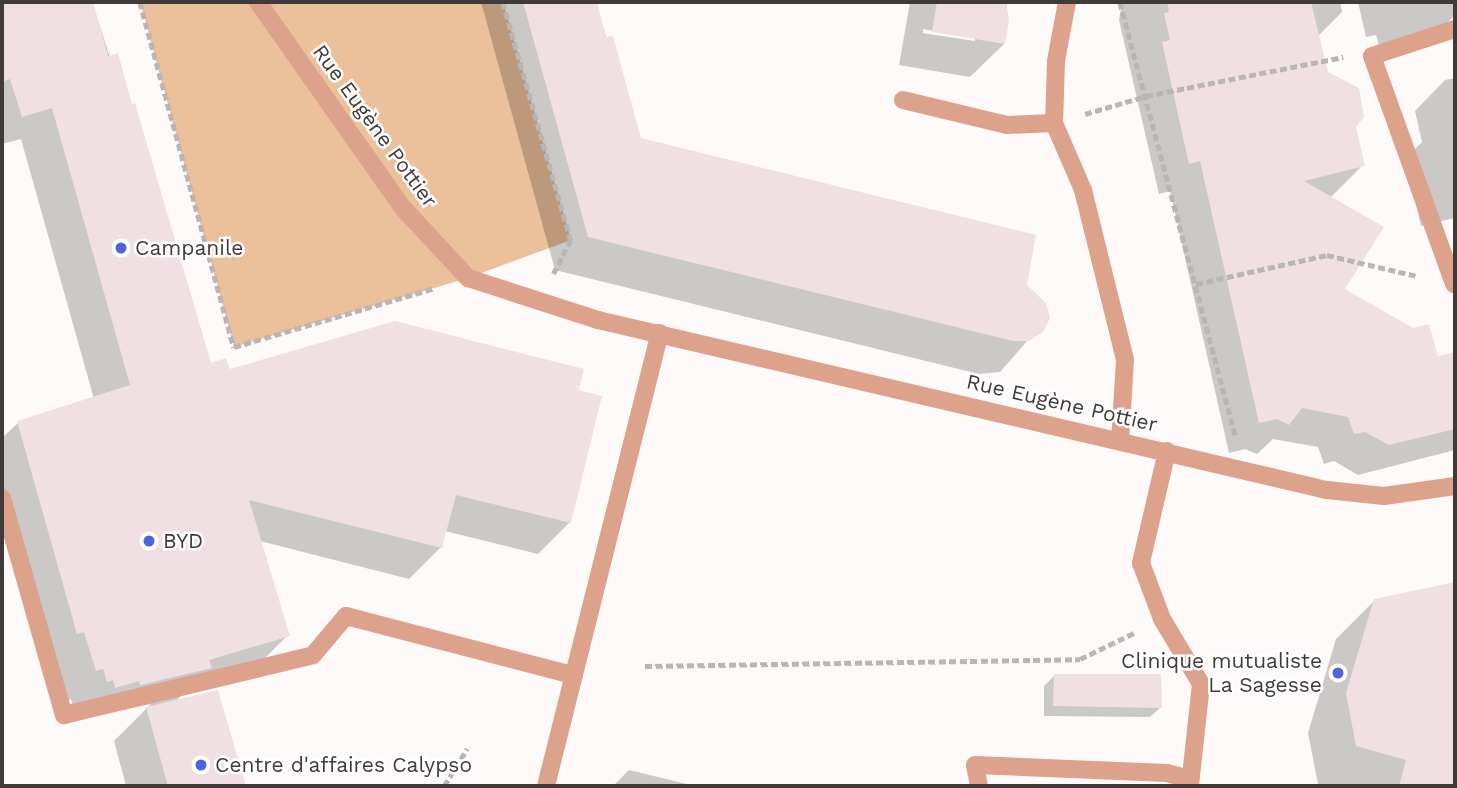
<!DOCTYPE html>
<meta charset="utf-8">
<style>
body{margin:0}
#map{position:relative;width:1457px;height:788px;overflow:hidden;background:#fefafa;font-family:"Work Sans",sans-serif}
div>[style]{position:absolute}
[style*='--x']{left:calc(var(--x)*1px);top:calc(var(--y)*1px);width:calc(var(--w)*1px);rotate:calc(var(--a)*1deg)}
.green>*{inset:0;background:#ebc09a}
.shadow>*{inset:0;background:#0003}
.building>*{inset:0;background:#f0e0e4}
.path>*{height:4.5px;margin-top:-2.25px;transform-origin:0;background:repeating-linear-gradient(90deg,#bbb6b6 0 7px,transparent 0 10.5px)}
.service>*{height:18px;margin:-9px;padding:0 9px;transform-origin:9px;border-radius:9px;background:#dca28c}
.pedestrian>*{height:18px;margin:-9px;padding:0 9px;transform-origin:9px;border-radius:9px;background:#dca28c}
.minor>*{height:18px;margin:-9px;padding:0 9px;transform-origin:9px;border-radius:9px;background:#dca28c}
.tertiary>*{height:18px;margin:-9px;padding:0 9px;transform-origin:9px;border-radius:9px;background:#dca28c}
.dots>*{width:19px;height:19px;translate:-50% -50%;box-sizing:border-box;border:4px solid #fff;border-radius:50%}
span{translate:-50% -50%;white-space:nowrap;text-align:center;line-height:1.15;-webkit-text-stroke:5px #fff;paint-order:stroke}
.street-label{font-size:21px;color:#413a3a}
.poi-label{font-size:21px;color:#413a3a}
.left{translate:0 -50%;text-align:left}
.right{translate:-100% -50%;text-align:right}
.frame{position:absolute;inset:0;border:4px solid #413a3a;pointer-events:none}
</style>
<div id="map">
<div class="green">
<div style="clip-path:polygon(140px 2px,503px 2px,571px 240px,468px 278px,234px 347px)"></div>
</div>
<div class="shadow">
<div style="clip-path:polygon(2px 2px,92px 2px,210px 365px,229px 371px,577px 391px,570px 522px,538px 554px,445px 531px,441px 547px,409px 579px,260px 541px,288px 635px,256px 667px,191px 686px,175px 702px,217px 692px,244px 786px,126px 786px,114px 741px,151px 704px,84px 718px,75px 712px,71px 699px,65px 702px,2px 510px,2px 438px,18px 423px,94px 399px,21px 139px,2px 144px)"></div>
<div style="clip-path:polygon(481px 2px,595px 2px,640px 140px,1048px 317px,1000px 372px,979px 374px,555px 270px)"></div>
<div style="clip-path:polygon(evenodd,910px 2px,1007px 2px,1004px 44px,970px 77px,899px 65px,910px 2px,923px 29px,975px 38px,975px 41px,923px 33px,923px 29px)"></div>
<div style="clip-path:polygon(1122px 2px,1340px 2px,1342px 12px,1318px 36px,1327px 73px,1354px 126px,1363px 165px,1330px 198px,1342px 290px,1436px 358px,1455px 353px,1455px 450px,1358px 475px,1334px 461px,1324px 464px,1318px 447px,1273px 439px,1257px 454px,1245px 449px,1229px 453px,1170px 191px,1159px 194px,1119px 20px)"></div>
<div style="clip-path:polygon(1358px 2px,1455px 2px,1455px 15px,1438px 32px,1379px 45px,1376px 35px,1366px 37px)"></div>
<div style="clip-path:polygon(1455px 78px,1455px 218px,1421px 226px,1405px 159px,1422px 142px,1415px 111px,1445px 80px)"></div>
<div style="clip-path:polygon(1455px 583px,1455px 786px,1318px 784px,1308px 733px,1336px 639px,1375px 600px)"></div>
<div style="clip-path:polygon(1054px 676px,1161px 707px,1150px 717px,1044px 716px,1044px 686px)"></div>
<div style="clip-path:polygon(629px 770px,695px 786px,613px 786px)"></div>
</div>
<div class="building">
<div style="clip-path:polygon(2px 2px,93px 2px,108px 56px,118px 53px,132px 104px,135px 103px,211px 363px,226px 358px,230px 369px,395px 321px,584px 369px,579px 390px,602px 396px,571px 523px,456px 495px,442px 548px,249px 500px,290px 636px,209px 660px,212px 668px,140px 685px,139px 681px,115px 688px,113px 680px,107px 682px,103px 669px,96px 671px,84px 632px,77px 634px,17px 421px,130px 385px,52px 108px,22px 117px,10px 79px,2px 82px)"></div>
<div style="clip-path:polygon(523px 2px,597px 2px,606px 37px,613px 36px,641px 138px,1036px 235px,1027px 285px,1046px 303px,1050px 318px,1043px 332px,1029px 341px,1013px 341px,588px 237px)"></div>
<div style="clip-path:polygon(937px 2px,1006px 2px,1009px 21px,1005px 44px,932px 32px)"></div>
<div style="clip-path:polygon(1167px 2px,1311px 2px,1328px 72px,1359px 88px,1364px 117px,1356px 127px,1365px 166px,1304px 181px,1384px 227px,1345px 289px,1413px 328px,1429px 324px,1438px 356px,1455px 352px,1455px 429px,1389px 445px,1365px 432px,1354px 434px,1348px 417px,1302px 408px,1289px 425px,1277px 419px,1259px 423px,1200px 161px,1189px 164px,1162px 42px,1170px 40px,1164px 13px,1169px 12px)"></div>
<div style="clip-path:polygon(1455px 582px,1455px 786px,1399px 786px,1406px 760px,1356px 746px,1346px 693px,1374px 599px)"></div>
<div style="clip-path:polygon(1054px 674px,1161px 674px,1162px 708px,1053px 706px)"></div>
<div style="clip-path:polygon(218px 690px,246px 786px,168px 786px,146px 707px)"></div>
</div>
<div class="path">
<div style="--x:140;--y:2;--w:358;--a:74.8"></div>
<div style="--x:234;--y:347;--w:209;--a:-16.4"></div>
<div style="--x:503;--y:2;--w:248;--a:74.1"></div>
<div style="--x:571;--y:240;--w:38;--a:117"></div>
<div style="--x:1120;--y:2;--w:450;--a:75.1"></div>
<div style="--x:1085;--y:114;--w:64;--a:-16.4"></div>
<div style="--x:1146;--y:96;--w:201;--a:-11.2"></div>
<div style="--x:1196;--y:284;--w:134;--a:-12.5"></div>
<div style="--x:1327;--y:255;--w:92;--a:13.1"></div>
<div style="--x:645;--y:666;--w:435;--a:-0.9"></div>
<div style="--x:1080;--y:659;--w:62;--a:-25.7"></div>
<div style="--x:444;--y:786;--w:44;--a:-58.1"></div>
</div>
<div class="service">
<div style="--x:1167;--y:451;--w:115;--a:103.1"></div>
<div style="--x:1141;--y:563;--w:60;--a:69.4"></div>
<div style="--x:1162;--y:619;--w:76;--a:59"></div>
<div style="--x:1201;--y:684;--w:103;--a:96.2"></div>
<div style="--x:2;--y:498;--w:226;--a:74.1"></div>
<div style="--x:64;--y:715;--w:256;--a:-13.5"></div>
<div style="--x:313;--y:655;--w:51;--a:-49.8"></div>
<div style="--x:346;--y:616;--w:235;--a:14.6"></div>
<div style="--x:546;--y:786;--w:467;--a:-75.9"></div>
<div style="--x:979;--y:786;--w:21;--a:-101"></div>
<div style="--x:975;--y:765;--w:192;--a:2.4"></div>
<div style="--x:1167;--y:773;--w:24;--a:15"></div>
</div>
<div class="pedestrian">
<div style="--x:1454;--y:284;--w:242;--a:-109.8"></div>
<div style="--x:1372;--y:56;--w:87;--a:-18"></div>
</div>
<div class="minor">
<div style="--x:1067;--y:2;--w:60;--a:100.6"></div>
<div style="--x:1056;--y:61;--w:62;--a:91.8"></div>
<div style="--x:1054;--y:123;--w:73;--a:66.6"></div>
<div style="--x:1083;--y:190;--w:175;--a:76.1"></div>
<div style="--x:1125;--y:360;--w:81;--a:93.5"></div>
<div style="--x:903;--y:100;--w:107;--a:13.5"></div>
<div style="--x:1007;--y:125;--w:47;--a:-2.4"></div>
</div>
<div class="tertiary">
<div style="--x:258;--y:2;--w:252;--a:54.9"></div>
<div style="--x:403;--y:208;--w:96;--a:47.1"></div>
<div style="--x:468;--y:278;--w:137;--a:17.9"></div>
<div style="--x:598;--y:320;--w:749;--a:13.13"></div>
<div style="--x:1327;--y:490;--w:57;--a:6"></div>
<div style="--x:1384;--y:496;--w:72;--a:-8"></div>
</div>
<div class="dots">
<div style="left:121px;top:248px;background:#4d65da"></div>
<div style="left:149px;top:541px;background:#4d65da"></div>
<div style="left:1338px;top:673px;background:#4d65da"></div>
<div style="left:201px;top:765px;background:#4d65da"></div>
</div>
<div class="street-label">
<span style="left:375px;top:126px;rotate:54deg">Rue Eugène Pottier</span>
<span style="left:1062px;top:403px;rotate:13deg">Rue Eugène Pottier</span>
</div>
<div class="poi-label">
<span class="left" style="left:135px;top:248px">Campanile</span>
<span class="left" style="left:163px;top:541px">BYD</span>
<span class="right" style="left:1322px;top:673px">Clinique mutualiste<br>La Sagesse</span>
<span class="left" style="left:215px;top:765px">Centre d'affaires Calypso</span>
</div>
<div class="frame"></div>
</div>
